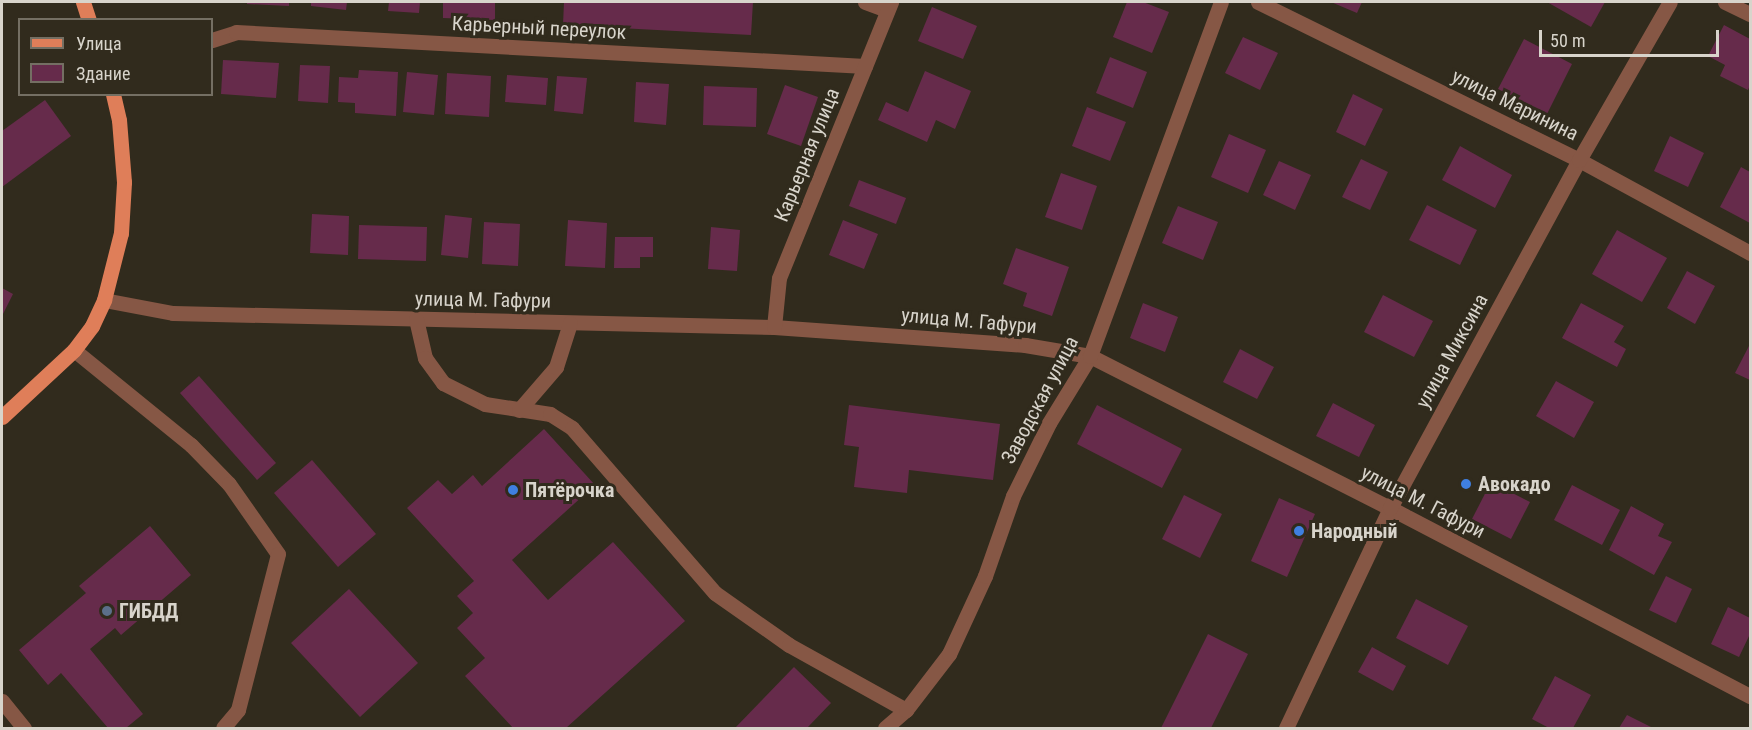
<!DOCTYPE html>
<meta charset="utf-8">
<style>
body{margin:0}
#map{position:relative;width:1752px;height:730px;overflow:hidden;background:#312b1d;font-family:"Roboto Condensed",sans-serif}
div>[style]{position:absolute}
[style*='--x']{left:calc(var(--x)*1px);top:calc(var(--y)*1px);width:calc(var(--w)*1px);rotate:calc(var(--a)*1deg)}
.building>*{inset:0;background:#662b4b}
.minor>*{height:15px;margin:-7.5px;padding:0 7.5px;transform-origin:7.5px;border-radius:7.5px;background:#865745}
.major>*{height:15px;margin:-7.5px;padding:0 7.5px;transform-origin:7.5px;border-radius:7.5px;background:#df7e59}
.dots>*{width:16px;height:16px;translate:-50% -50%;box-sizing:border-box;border:3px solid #312b1d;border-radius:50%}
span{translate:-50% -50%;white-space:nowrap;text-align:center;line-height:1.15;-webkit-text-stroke:6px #312b1d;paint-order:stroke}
.street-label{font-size:20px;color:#d8d4cb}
.poi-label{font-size:20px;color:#d8d4cb;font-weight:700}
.left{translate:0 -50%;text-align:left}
.frame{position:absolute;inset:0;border:3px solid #d8d4cb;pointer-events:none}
.legend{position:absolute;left:18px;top:18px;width:195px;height:78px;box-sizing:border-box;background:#312b1d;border:2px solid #746f63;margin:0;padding:8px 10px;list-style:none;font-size:18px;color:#d8d4cb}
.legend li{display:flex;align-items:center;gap:12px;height:30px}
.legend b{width:30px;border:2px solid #746f63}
.scale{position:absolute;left:1539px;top:30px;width:180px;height:27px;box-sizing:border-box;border:3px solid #d8d4cb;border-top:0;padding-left:8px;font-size:18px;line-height:21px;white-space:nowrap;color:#d8d4cb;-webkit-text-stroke:4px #312b1d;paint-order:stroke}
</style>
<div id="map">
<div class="building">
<div style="clip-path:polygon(247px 2px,289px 2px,289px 6px,247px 4px)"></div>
<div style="clip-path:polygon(311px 2px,347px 2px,346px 10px,311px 6px)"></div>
<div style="clip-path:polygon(389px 2px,420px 2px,419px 13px,388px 11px)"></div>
<div style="clip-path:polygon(443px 2px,495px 2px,495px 20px,443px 18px)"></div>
<div style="clip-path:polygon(564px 2px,753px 2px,751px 35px,563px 25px)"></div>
<div style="clip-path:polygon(1127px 2px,1143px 2px,1169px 12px,1152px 53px,1113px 37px)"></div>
<div style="clip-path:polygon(1331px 2px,1362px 2px,1357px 13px)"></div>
<div style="clip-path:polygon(1547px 2px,1605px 2px,1591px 27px)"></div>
<div style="clip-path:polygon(932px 7px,977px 26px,963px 59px,918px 41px)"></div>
<div style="clip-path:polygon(1724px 25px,1750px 39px,1750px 85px,1748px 90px,1720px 76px,1725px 65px,1708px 56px)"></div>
<div style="clip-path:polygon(1243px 37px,1278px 53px,1260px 90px,1225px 73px)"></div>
<div style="clip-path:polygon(1524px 39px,1572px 64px,1547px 114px,1498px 89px)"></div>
<div style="clip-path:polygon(1110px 57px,1147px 72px,1133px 108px,1096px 93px)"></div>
<div style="clip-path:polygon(223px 60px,279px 63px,276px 98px,221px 94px)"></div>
<div style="clip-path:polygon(300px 65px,330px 66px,328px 103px,298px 101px)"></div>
<div style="clip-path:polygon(359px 70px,398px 72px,396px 116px,355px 113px,355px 103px,338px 102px,339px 77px,358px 78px)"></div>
<div style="clip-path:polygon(925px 71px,971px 91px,955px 129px,936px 120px,927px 142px,878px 120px,886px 102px,908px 112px)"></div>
<div style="clip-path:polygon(407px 72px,438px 75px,434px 115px,403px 112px)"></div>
<div style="clip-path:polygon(447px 73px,491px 76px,489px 117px,445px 114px)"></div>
<div style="clip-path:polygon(507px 75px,548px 78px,546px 105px,505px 102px)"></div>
<div style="clip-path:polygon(557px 76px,587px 78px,583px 114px,554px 111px)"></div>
<div style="clip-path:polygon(636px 82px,669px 84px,666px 125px,634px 122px)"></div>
<div style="clip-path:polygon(785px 85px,818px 97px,801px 146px,767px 134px)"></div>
<div style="clip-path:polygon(704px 86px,757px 88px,756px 127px,703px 125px)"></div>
<div style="clip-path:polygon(1353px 94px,1383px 109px,1365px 146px,1336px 132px)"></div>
<div style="clip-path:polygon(45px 100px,71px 136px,2px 187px,2px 131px)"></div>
<div style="clip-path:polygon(1087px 107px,1126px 122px,1110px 161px,1072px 146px)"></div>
<div style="clip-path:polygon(1229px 134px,1266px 150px,1248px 193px,1211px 177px)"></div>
<div style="clip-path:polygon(1670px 136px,1704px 153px,1688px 187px,1654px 171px)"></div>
<div style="clip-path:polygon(1460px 146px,1512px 175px,1495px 208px,1442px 180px)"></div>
<div style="clip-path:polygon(1361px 159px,1388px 172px,1370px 210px,1342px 197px)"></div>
<div style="clip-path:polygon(1279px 161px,1311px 175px,1295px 210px,1263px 195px)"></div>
<div style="clip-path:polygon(1741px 167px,1750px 172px,1750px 223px,1720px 207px)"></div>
<div style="clip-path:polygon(1061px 173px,1097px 186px,1082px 230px,1045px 217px)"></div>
<div style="clip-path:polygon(859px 180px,906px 198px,896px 224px,849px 206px)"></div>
<div style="clip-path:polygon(1427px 205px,1477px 230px,1460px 265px,1409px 240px)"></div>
<div style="clip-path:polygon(1178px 206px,1218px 222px,1203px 260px,1162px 243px)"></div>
<div style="clip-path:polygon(312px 214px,349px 216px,348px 255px,310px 253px)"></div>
<div style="clip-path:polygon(445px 215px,472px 218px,468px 258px,441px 255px)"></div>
<div style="clip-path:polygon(568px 220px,607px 223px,605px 268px,565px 266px)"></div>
<div style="clip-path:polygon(843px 220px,878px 234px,864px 269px,829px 255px)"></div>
<div style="clip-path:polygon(484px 222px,520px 224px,518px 266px,482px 264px)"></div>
<div style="clip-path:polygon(359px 225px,427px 227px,426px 261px,358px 259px)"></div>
<div style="clip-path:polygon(711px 227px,740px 230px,737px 271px,708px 269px)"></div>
<div style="clip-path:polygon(1617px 230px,1667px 258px,1642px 302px,1592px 274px)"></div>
<div style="clip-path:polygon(615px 237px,653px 237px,653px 257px,640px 257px,640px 268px,614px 268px)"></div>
<div style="clip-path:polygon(1016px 248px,1069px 267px,1052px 316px,1023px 306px,1027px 293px,1003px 284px)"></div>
<div style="clip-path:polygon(1687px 271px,1715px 286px,1695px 324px,1667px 308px)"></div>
<div style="clip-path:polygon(2px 288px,13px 294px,2px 316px)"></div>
<div style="clip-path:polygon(1383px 295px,1433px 321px,1414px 357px,1364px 332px)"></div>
<div style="clip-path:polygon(1143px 303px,1178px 317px,1165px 352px,1130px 338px)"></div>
<div style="clip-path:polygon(1581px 303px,1624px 326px,1614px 342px,1626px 349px,1617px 367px,1562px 338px)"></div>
<div style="clip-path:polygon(1750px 344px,1750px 380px,1735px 373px)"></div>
<div style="clip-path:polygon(1240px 349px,1274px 367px,1257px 399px,1223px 382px)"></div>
<div style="clip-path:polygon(199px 376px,276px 463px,257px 480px,180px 393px)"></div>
<div style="clip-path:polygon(1556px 381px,1594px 402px,1574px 438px,1536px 416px)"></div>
<div style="clip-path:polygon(1333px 403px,1375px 425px,1359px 457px,1316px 436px)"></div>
<div style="clip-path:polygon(849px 405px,1000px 424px,993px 480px,909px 470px,907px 493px,854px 487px,859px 447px,844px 445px)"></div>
<div style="clip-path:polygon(1097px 405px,1182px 449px,1162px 488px,1077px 444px)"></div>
<div style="clip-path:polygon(544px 429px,595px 485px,512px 560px,548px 600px,613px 542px,685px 621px,566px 728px,513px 728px,465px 676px,485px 658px,457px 628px,473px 613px,457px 596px,474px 581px,407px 508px,438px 480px,452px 494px,473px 475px,482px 486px)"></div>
<div style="clip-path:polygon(312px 460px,376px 534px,338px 567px,274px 493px)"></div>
<div style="clip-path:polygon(1491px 482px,1530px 502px,1511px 539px,1472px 519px)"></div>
<div style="clip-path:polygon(1572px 485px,1620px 510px,1602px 545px,1554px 520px)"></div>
<div style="clip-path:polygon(1184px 495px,1222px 514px,1200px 558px,1162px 539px)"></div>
<div style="clip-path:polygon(1279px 498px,1315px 514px,1287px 577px,1251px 561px)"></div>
<div style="clip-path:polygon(1631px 506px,1664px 524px,1658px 536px,1672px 542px,1654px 575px,1609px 550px)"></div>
<div style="clip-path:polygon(150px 526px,191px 575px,121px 635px,115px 628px,90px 649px,143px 714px,126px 728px,108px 728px,61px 673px,48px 685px,19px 650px,86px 593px,79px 586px)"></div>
<div style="clip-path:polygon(1666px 576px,1692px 589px,1676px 623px,1649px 610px)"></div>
<div style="clip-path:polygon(349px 589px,418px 663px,360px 717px,291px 643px)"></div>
<div style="clip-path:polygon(1416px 599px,1468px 626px,1448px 665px,1396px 638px)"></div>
<div style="clip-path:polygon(1728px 607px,1750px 618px,1750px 634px,1739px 657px,1711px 644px)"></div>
<div style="clip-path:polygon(1208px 634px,1248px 654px,1211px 728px,1161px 728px)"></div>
<div style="clip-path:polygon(1372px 647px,1406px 666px,1393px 691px,1358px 672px)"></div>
<div style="clip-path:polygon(794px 667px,831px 703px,807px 728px,735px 728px)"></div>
<div style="clip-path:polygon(1555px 676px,1591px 695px,1573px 728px,1549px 728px,1532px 719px)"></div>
<div style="clip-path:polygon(1627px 715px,1653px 728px,1619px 728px)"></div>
</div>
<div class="minor">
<div style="--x:865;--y:2;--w:23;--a:20"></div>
<div style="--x:1258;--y:2;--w:358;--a:26.2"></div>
<div style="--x:1579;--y:160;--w:195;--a:28.5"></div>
<div style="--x:1725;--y:2;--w:28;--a:26"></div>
<div style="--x:212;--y:40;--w:25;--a:-18"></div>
<div style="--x:236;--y:32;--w:630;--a:3.09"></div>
<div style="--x:104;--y:300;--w:70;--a:10.7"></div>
<div style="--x:173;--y:313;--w:601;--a:1.33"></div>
<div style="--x:774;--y:327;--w:252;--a:4.1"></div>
<div style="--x:1025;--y:345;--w:66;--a:9.6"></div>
<div style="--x:1090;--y:356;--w:336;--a:26.9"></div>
<div style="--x:1390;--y:508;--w:406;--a:27.6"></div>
<div style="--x:416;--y:319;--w:40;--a:77"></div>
<div style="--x:425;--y:358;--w:31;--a:54"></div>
<div style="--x:443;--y:383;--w:47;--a:26.6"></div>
<div style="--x:485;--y:404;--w:66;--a:8.7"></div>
<div style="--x:550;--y:414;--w:26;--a:32"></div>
<div style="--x:572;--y:428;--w:218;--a:49.1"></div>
<div style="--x:715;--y:593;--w:90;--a:35.1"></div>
<div style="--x:789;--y:645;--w:134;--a:29.1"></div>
<div style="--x:774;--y:327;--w:49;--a:-84.2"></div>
<div style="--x:779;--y:278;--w:298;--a:-67.9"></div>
<div style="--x:74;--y:350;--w:151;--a:39.1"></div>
<div style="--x:191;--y:445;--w:54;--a:45.7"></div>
<div style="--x:229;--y:484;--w:85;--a:55"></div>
<div style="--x:278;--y:554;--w:161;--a:104.4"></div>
<div style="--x:238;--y:710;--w:23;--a:130"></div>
<div style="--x:519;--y:410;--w:57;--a:-49.3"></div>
<div style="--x:556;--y:367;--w:46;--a:-72.3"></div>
<div style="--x:2;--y:701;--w:35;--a:51"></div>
<div style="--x:885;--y:728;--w:28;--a:-41"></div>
<div style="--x:906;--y:710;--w:71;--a:-52.5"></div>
<div style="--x:949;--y:654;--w:86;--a:-65.2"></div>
<div style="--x:985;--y:576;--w:85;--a:-70.7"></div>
<div style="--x:1013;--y:496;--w:81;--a:-63.7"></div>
<div style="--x:1049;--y:423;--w:79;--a:-58.5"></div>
<div style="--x:1090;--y:356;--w:377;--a:-69.7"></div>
<div style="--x:1286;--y:728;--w:243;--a:-64.7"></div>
<div style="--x:1390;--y:508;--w:396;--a:-61.5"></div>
<div style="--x:1579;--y:160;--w:182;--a:-60.1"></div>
</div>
<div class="major">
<div style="--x:83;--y:2;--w:19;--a:72"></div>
<div style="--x:2;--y:417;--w:98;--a:-42.9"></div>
<div style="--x:74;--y:350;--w:30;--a:-53"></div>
<div style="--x:92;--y:326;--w:29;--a:-65"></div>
<div style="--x:104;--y:300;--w:69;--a:-75.8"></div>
<div style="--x:121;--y:233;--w:51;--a:-86.6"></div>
<div style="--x:124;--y:182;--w:62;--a:-94.6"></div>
<div style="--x:119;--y:120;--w:27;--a:-103"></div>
</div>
<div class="dots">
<div style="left:1466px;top:484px;background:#3f7fe0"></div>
<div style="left:513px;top:490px;background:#3f7fe0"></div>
<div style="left:1299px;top:531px;background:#3f7fe0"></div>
<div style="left:107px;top:611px;background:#5c6f8a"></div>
</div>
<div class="street-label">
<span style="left:539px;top:28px;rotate:3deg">Карьерный переулок</span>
<span style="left:1515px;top:105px;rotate:26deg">улица Маринина</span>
<span style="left:807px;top:155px;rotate:-68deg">Карьерная улица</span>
<span style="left:483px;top:300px;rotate:1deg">улица М. Гафури</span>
<span style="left:969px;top:321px;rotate:5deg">улица М. Гафури</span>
<span style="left:1452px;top:351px;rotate:-61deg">улица Миксина</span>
<span style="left:1040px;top:400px;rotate:-62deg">Заводская улица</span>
<span style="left:1423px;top:502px;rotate:27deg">улица М. Гафури</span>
</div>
<div class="poi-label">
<span class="left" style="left:1478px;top:484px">Авокадо</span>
<span class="left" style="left:525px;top:490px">Пятёрочка</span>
<span class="left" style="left:1311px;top:531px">Народный</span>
<span class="left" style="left:119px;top:611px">ГИБДД</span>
</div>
<div class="frame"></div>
<ul class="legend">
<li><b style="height:8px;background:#df7e59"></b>Улица</li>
<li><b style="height:16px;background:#662b4b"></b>Здание</li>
</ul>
<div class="scale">50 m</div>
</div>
